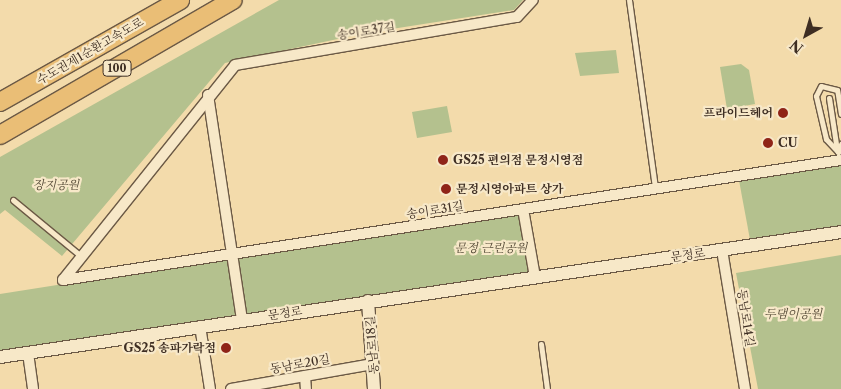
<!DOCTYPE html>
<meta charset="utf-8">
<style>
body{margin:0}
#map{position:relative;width:841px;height:389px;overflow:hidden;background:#f3dbab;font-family:"Libre Caslon Text","Noto Serif KR",serif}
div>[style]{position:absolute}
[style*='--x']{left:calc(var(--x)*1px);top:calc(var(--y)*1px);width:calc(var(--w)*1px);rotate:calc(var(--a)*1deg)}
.green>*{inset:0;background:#b4c18e}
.roads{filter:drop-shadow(1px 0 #6b5945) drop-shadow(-1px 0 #6b5945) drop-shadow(0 1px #6b5945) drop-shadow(0 -1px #6b5945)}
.service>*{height:5px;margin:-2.5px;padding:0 2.5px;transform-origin:2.5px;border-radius:2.5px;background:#f7e8c8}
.minor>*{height:10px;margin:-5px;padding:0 5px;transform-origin:5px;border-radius:5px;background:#f7e8c8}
.tertiary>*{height:12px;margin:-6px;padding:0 6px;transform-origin:6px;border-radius:6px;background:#f7e8c8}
.motorway>*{height:18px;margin:-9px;padding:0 9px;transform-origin:9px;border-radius:9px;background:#eabe76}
.dots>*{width:14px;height:14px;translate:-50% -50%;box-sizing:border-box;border:2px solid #f7e8c8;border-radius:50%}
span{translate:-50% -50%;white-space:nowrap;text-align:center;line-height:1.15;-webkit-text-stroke:4.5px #f7e8c8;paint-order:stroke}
.shield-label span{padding:1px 4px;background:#f7e8c8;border:1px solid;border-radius:4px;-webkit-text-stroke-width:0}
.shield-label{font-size:11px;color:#3e2e23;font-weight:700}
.street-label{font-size:12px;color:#3e2e23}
.poi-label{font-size:12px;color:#3e2e23;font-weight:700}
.right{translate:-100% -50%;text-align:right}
.left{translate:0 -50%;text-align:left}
.park-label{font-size:12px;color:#564b38;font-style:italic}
.north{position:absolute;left:781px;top:10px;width:50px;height:50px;-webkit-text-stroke:4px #f7e8c8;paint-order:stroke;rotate:219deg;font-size:14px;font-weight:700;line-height:20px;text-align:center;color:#3e2e23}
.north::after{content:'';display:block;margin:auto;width:18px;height:22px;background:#3e2e23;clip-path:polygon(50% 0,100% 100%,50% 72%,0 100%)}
</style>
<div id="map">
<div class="green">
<div style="clip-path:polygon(279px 0,523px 0,514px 10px,366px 33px,225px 63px,62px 256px,5px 210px,0 214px,0 157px)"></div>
<div style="clip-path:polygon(616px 50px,619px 73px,580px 76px,575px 53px)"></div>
<div style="clip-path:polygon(741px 64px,749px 70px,755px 104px,727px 109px,720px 67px)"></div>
<div style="clip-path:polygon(447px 106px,452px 132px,417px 138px,412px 112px)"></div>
<div style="clip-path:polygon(841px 160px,841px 232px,751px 245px,738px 175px)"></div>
<div style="clip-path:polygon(520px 212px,531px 273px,0 352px,0 294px)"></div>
<div style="clip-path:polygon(841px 255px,841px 389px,758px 389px,736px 273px)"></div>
</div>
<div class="roads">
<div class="service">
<div style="--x:629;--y:0;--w:190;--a:82.1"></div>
<div style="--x:829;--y:98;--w:53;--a:81.3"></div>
<div style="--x:841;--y:114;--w:24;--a:-99"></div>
<div style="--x:837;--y:90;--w:16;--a:-166"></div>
<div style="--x:821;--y:86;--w:11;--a:117"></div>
<div style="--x:816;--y:96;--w:44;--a:76.9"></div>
<div style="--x:826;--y:139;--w:18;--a:47"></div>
<div style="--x:838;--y:152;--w:9;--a:-69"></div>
<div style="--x:13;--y:200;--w:88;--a:39.5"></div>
<div style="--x:541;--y:344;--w:45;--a:82.4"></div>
</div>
<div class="minor">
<div style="--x:208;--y:95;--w:228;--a:81.4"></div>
<div style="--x:523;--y:209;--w:69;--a:80"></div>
<div style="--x:722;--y:250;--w:141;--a:80.6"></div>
<div style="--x:63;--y:280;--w:787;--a:-8.77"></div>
<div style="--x:63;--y:280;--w:275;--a:-51.3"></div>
<div style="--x:235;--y:65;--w:286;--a:-9.7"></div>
<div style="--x:517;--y:17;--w:23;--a:-47"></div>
<div style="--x:200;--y:326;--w:64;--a:81"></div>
<div style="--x:28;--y:353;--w:36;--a:82"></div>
<div style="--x:305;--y:376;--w:13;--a:86"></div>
<div style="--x:231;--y:389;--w:144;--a:-10"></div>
</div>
<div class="tertiary">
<div style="--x:368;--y:301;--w:88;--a:86.1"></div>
<div style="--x:0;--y:357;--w:850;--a:-8.45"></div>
</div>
<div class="motorway">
<div style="--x:0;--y:102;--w:207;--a:-29.5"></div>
<div style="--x:0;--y:135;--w:269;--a:-30.1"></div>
</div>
</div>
<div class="dots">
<div style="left:783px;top:113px;background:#8f2418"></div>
<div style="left:768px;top:143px;background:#8f2418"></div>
<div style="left:443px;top:160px;background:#8f2418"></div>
<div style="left:446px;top:189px;background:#8f2418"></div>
<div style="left:226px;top:348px;background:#8f2418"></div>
</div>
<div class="shield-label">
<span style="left:117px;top:68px">100</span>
</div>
<div class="street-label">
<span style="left:366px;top:31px;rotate:-9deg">송이로37길</span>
<span style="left:90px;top:51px;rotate:-30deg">수도권제1순환고속도로</span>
<span style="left:435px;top:210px;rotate:-9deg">송이로31길</span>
<span style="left:688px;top:255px;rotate:-8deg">문정로</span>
<span style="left:285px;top:313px;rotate:-9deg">문정로</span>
<span style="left:746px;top:318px;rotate:81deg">동남로14길</span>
<span style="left:372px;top:345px;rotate:-94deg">동남로18길</span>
<span style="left:300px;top:364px;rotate:-10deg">동남로20길</span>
</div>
<div class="poi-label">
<span class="right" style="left:773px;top:113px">프라이드헤어</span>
<span class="left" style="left:778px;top:143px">CU</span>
<span class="left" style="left:453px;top:160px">GS25 편의점 문정시영점</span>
<span class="left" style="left:456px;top:189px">문정시영아파트 상가</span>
<span class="right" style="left:216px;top:348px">GS25 송파가락점</span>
</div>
<div class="park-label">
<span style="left:56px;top:185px">장지공원</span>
<span style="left:491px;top:248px">문정 근린공원</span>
<span style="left:793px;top:314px">두댐이공원</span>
</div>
<div class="north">N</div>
</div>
